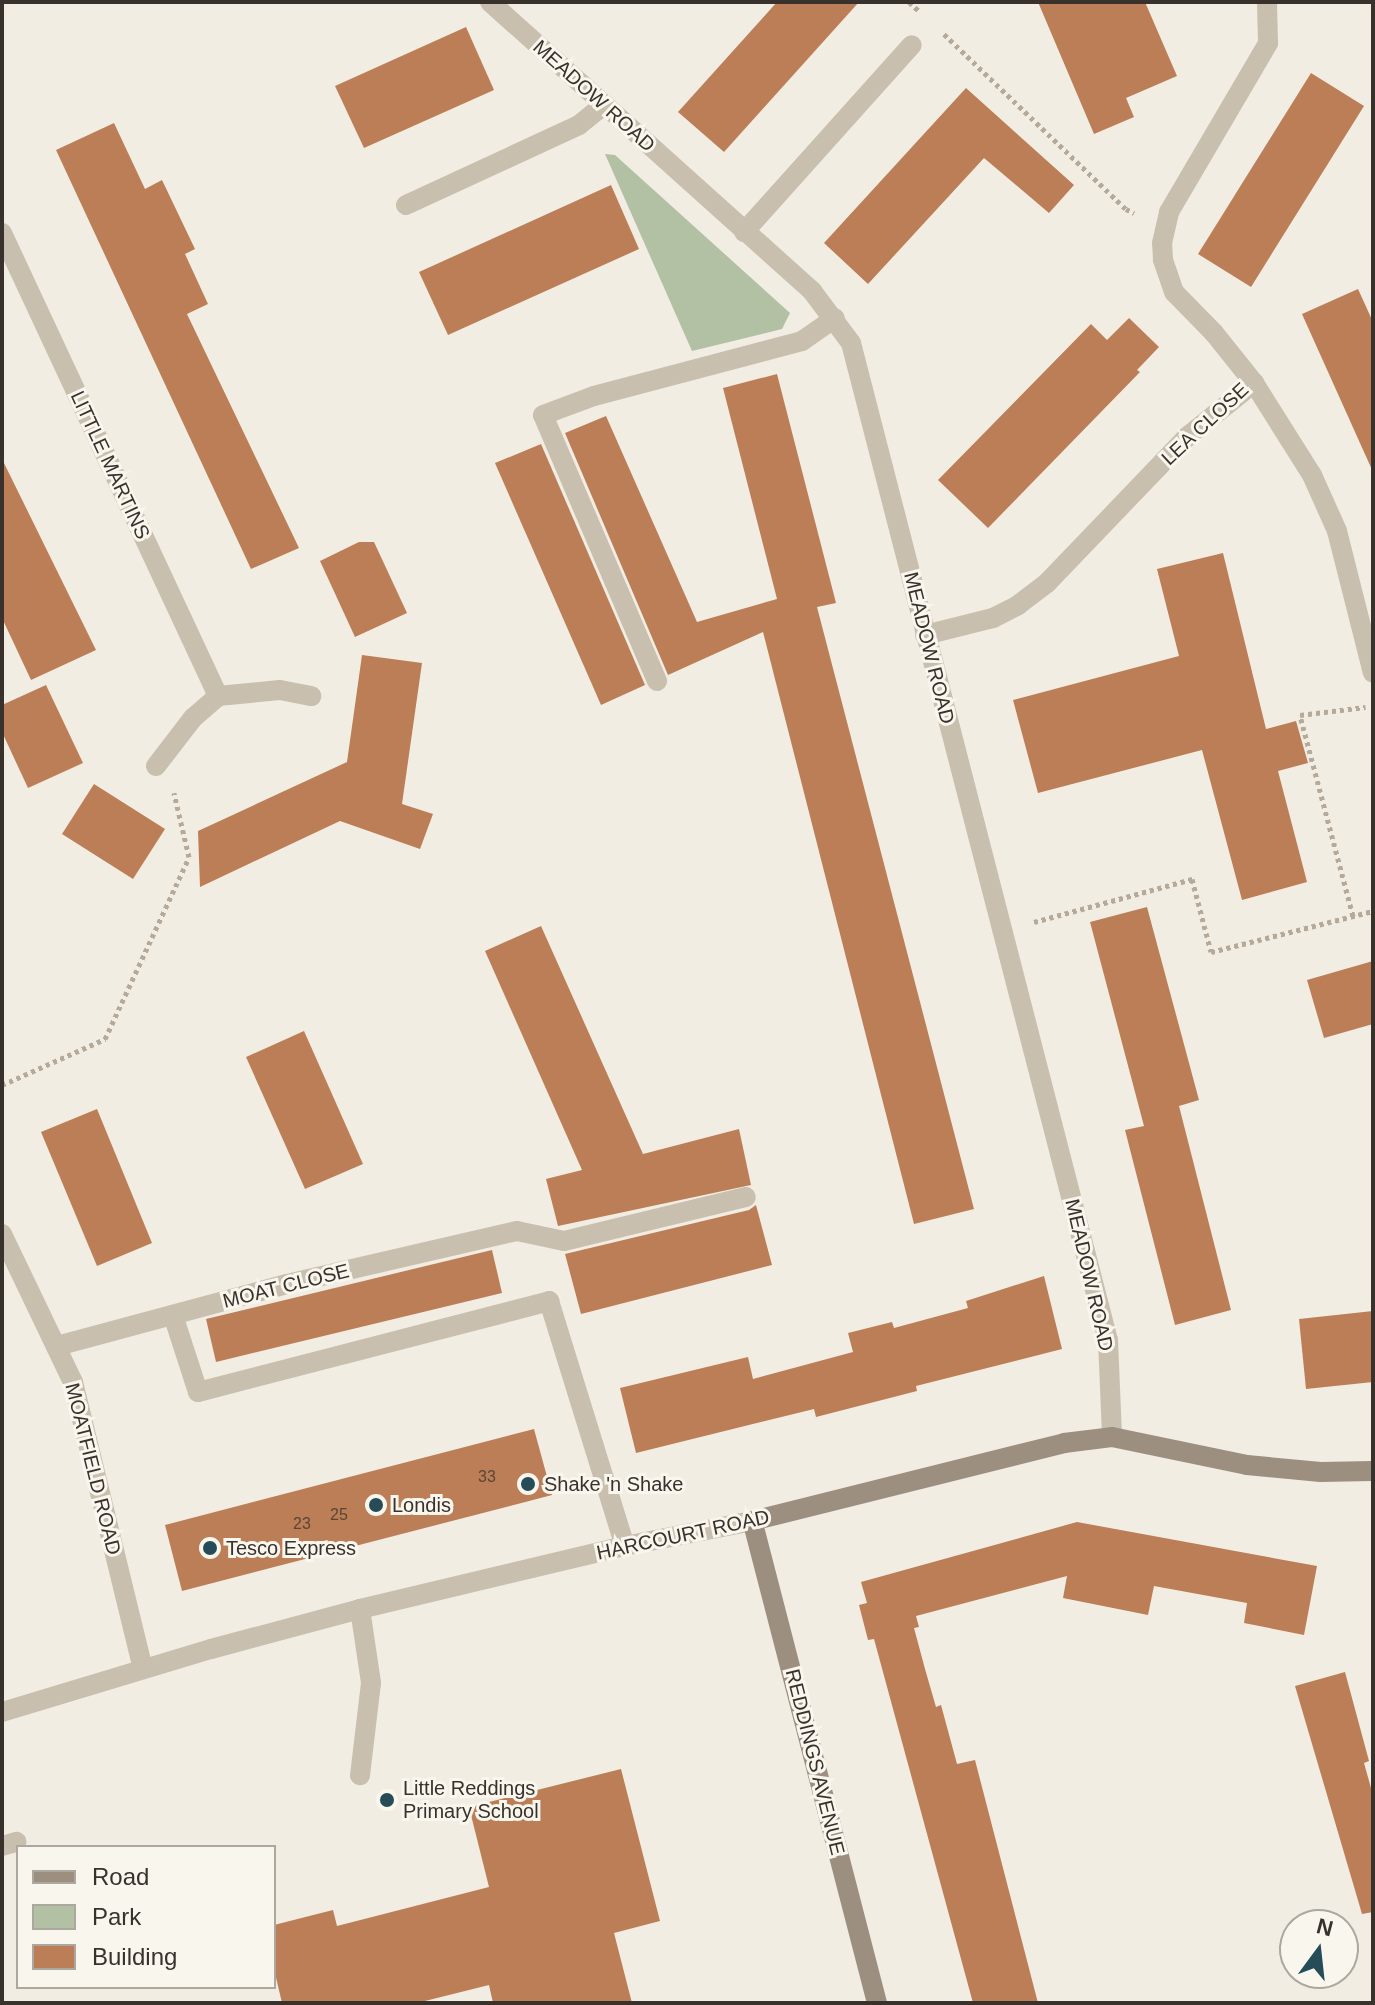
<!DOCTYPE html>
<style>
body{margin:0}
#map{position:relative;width:1375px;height:2005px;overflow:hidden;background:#f2ede2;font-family:Arial,sans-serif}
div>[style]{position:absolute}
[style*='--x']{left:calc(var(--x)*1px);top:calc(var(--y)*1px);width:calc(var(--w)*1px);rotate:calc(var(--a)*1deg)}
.green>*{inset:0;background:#b2c0a3}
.building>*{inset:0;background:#bc7e56}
.path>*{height:5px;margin-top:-2.5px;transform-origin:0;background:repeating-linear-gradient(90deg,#b5a999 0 4px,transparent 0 8px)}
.lane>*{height:20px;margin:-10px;padding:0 10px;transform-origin:10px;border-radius:10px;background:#c9bfaf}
.street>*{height:20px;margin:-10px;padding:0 10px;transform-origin:10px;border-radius:10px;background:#c9bfaf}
.secondary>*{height:20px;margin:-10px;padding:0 10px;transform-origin:10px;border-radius:10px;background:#9d8f80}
.dots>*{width:22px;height:22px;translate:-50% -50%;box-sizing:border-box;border:4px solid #f9f6ee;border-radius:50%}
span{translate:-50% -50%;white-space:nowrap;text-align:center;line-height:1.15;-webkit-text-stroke:6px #f9f6ee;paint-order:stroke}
.number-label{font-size:16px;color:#5a4536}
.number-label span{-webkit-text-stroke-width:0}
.street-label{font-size:20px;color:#39322c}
.poi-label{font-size:20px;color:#39322c}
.left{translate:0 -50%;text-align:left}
.frame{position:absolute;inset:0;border:4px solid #39322c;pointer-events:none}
.legend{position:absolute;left:16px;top:1845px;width:260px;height:144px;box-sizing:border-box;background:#f9f6ee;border:2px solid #aca8a0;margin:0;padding:10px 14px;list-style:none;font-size:24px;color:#39322c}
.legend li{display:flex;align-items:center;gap:16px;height:40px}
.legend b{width:40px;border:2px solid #aca8a0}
.north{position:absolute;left:1279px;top:1909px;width:80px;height:80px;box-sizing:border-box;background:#f9f6ee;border:2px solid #aca8a0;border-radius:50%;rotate:15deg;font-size:22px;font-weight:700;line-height:32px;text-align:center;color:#39322c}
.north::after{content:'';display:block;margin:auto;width:28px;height:36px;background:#254c57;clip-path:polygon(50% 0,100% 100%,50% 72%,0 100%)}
</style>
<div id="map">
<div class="green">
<div style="clip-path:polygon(605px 154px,615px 155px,790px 313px,782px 329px,692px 351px)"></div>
</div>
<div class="building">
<div style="clip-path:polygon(777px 2px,859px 2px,724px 152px,678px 112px)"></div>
<div style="clip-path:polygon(1038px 2px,1145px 2px,1177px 76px,1126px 98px,1134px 117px,1094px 134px)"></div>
<div style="clip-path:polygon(466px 27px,494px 90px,364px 148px,335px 86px)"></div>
<div style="clip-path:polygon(1311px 73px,1364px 106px,1251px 287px,1198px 254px)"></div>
<div style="clip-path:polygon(966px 88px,1074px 185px,1049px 213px,984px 158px,868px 284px,824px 243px)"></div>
<div style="clip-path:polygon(114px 123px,145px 189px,162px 180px,195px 249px,185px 254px,208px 304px,187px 314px,299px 548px,251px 569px,56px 150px)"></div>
<div style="clip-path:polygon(611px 185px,639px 249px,448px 335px,419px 272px)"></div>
<div style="clip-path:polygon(1358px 289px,1373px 322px,1373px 472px,1302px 314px)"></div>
<div style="clip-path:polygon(1129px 318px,1159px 347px,1137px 370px,1140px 372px,988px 528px,938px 480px,1091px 324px,1107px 340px)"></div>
<div style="clip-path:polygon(777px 374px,836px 603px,817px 607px,974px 1209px,914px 1224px,763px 632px,668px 675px,565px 433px,606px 416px,697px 622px,777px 599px,723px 388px)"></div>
<div style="clip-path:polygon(541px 444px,645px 685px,601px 705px,495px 463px)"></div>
<div style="clip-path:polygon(2px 459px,96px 650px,31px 680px,2px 618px)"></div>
<div style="clip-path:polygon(359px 542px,374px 542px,407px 613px,355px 637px,320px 561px)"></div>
<div style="clip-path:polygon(1223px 553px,1266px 729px,1296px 721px,1308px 763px,1278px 771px,1307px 882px,1242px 900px,1202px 750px,1038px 793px,1013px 700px,1179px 656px,1157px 569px)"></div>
<div style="clip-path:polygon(362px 655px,422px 663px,402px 804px,433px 814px,420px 849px,340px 821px,200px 887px,198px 831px,347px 762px)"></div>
<div style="clip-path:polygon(46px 685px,83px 763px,28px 788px,2px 732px,2px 705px)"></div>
<div style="clip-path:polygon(94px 784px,165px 829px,133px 879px,62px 834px)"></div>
<div style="clip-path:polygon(1147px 907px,1199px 1100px,1179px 1106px,1231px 1310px,1175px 1325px,1125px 1130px,1144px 1126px,1090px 922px)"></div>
<div style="clip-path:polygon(541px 926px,643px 1154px,739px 1129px,751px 1185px,558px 1226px,546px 1179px,582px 1170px,485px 951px)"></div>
<div style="clip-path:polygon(1373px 961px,1373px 1024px,1324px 1038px,1307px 980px)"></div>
<div style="clip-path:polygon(304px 1031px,363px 1164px,305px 1189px,246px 1057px)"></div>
<div style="clip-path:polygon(97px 1109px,152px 1243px,97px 1266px,41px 1132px)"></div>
<div style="clip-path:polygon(756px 1205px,772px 1265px,581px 1314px,565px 1254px,749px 1210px)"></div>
<div style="clip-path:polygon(492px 1250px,502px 1293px,216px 1362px,206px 1319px)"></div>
<div style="clip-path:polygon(1044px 1276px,1062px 1349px,916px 1386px,917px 1391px,816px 1417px,814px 1409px,636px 1453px,620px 1388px,748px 1357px,753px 1379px,853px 1352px,848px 1333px,892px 1322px,894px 1328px,968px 1308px,966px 1301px)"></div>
<div style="clip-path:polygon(1373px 1311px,1373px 1382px,1306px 1389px,1299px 1319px)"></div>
<div style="clip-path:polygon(534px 1429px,552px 1495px,182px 1591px,165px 1525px)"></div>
<div style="clip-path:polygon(1077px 1522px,1317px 1566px,1304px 1635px,1244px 1623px,1247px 1603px,1154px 1586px,1148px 1615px,1063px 1598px,1067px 1576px,916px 1616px,919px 1627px,914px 1628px,925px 1669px,936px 1707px,941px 1705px,957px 1764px,975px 1760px,1038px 2003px,973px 2003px,874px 1639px,868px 1640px,859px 1605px,867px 1603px,861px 1582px)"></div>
<div style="clip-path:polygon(1345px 1672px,1369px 1761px,1364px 1763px,1373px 1795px,1373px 1912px,1362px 1914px,1295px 1686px)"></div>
<div style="clip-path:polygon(621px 1769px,660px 1921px,614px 1933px,632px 2003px,493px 2003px,489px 1985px,417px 2003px,282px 2003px,274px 1969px,274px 1925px,333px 1910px,337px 1926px,489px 1887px,469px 1807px)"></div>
</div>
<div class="path">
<div style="--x:909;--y:2;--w:13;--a:42"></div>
<div style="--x:944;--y:34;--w:252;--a:43.9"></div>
<div style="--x:1126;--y:209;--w:9;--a:27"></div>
<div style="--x:1353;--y:916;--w:208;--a:-104.8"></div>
<div style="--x:1300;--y:715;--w:66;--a:-6.9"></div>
<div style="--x:1034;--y:922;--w:164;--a:-15.2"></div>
<div style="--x:1192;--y:879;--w:75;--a:75.4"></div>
<div style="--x:1211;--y:952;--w:167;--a:-14.2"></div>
<div style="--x:2;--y:1085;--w:113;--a:-24.1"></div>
<div style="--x:105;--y:1039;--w:200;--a:-65.2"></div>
<div style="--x:189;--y:857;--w:66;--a:-103.2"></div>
</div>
<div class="lane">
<div style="--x:744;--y:232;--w:251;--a:-48.1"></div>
<div style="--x:657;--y:681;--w:289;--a:-113.2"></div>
<div style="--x:543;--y:415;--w:54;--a:-20.4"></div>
<div style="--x:594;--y:396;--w:215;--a:-14.8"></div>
<div style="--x:802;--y:341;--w:40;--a:-34.9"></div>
<div style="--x:517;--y:1231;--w:48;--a:12"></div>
<div style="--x:564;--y:1241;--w:187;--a:-13.6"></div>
<div style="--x:173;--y:1315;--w:81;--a:72"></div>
<div style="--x:198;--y:1392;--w:363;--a:-14.5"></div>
<div style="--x:549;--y:1301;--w:257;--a:72.8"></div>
<div style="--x:360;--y:1609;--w:75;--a:81.5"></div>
<div style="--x:371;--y:1683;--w:93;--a:96.8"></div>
<div style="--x:2;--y:1846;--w:15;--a:-16"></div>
</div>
<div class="street">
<div style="--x:490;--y:2;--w:433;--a:41.9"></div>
<div style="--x:812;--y:291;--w:65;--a:53.1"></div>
<div style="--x:851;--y:343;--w:1030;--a:75.55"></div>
<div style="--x:1108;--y:1340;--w:97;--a:87.6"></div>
<div style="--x:406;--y:205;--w:191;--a:-24.8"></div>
<div style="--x:579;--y:125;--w:32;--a:-39"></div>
<div style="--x:2;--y:233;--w:511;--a:64.99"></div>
<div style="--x:1254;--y:383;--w:109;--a:57.8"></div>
<div style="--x:1312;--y:475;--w:61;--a:65.9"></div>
<div style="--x:1337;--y:531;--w:146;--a:75.8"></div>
<div style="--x:925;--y:635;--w:70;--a:-14"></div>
<div style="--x:993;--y:618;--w:28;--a:-27"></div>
<div style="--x:1018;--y:605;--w:36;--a:-37"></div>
<div style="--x:1047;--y:583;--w:204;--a:-46.2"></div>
<div style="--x:1188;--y:436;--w:85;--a:-38.8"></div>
<div style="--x:1254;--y:383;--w:64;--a:-128.7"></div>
<div style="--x:1214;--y:333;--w:57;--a:-134.3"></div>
<div style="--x:1174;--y:292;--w:34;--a:-109"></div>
<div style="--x:1163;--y:260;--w:17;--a:-93"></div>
<div style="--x:1162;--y:243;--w:32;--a:-77"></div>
<div style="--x:1169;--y:212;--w:196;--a:-59.6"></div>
<div style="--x:1268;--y:43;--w:41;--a:-91.4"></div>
<div style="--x:156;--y:766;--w:61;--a:-52.4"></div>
<div style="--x:193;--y:718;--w:33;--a:-41"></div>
<div style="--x:218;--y:696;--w:62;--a:-5.5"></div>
<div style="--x:280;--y:690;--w:32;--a:11"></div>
<div style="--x:2;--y:1234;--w:164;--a:64.4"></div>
<div style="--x:73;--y:1382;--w:295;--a:76.3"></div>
<div style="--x:57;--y:1346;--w:238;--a:-15.1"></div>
<div style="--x:287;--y:1284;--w:236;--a:-13"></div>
<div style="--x:2;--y:1712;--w:218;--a:-16.8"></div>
<div style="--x:211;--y:1649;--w:154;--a:-15"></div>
<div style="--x:360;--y:1609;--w:272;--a:-13.4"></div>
<div style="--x:625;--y:1546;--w:129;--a:-11.1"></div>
</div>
<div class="secondary">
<div style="--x:877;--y:2003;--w:498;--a:-104.5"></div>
<div style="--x:752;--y:1521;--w:322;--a:-14"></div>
<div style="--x:1064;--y:1443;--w:48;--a:-7.1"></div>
<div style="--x:1112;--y:1437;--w:138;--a:11.7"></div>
<div style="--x:1247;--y:1465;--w:74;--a:5.4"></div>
<div style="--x:1321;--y:1472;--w:52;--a:-1.1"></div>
</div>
<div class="dots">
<div style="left:528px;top:1484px;background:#254c57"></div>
<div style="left:376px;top:1505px;background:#254c57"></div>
<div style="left:210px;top:1548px;background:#254c57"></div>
<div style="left:387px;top:1800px;background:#254c57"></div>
</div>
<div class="number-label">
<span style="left:487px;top:1477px">33</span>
<span style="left:339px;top:1515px">25</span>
<span style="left:302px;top:1524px">23</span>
</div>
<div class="street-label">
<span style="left:594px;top:96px;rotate:42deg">MEADOW ROAD</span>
<span style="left:1205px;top:424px;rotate:-43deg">LEA CLOSE</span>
<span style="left:110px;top:465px;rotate:65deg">LITTLE MARTINS</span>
<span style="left:929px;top:648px;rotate:76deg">MEADOW ROAD</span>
<span style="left:1089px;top:1275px;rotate:77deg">MEADOW ROAD</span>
<span style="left:286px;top:1286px;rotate:-14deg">MOAT CLOSE</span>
<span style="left:93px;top:1469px;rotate:76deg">MOATFIELD ROAD</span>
<span style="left:683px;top:1535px;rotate:-12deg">HARCOURT ROAD</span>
<span style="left:815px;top:1762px;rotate:76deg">REDDINGS AVENUE</span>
</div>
<div class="poi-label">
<span class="left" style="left:544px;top:1484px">Shake 'n Shake</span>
<span class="left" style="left:392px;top:1505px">Londis</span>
<span class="left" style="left:226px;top:1548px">Tesco Express</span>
<span class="left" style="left:403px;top:1800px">Little Reddings<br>Primary School</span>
</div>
<div class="frame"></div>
<ul class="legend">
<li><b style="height:10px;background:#9d8f80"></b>Road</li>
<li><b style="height:22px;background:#b2c0a3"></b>Park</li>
<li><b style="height:22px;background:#bc7e56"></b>Building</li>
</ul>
<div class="north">N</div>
</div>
